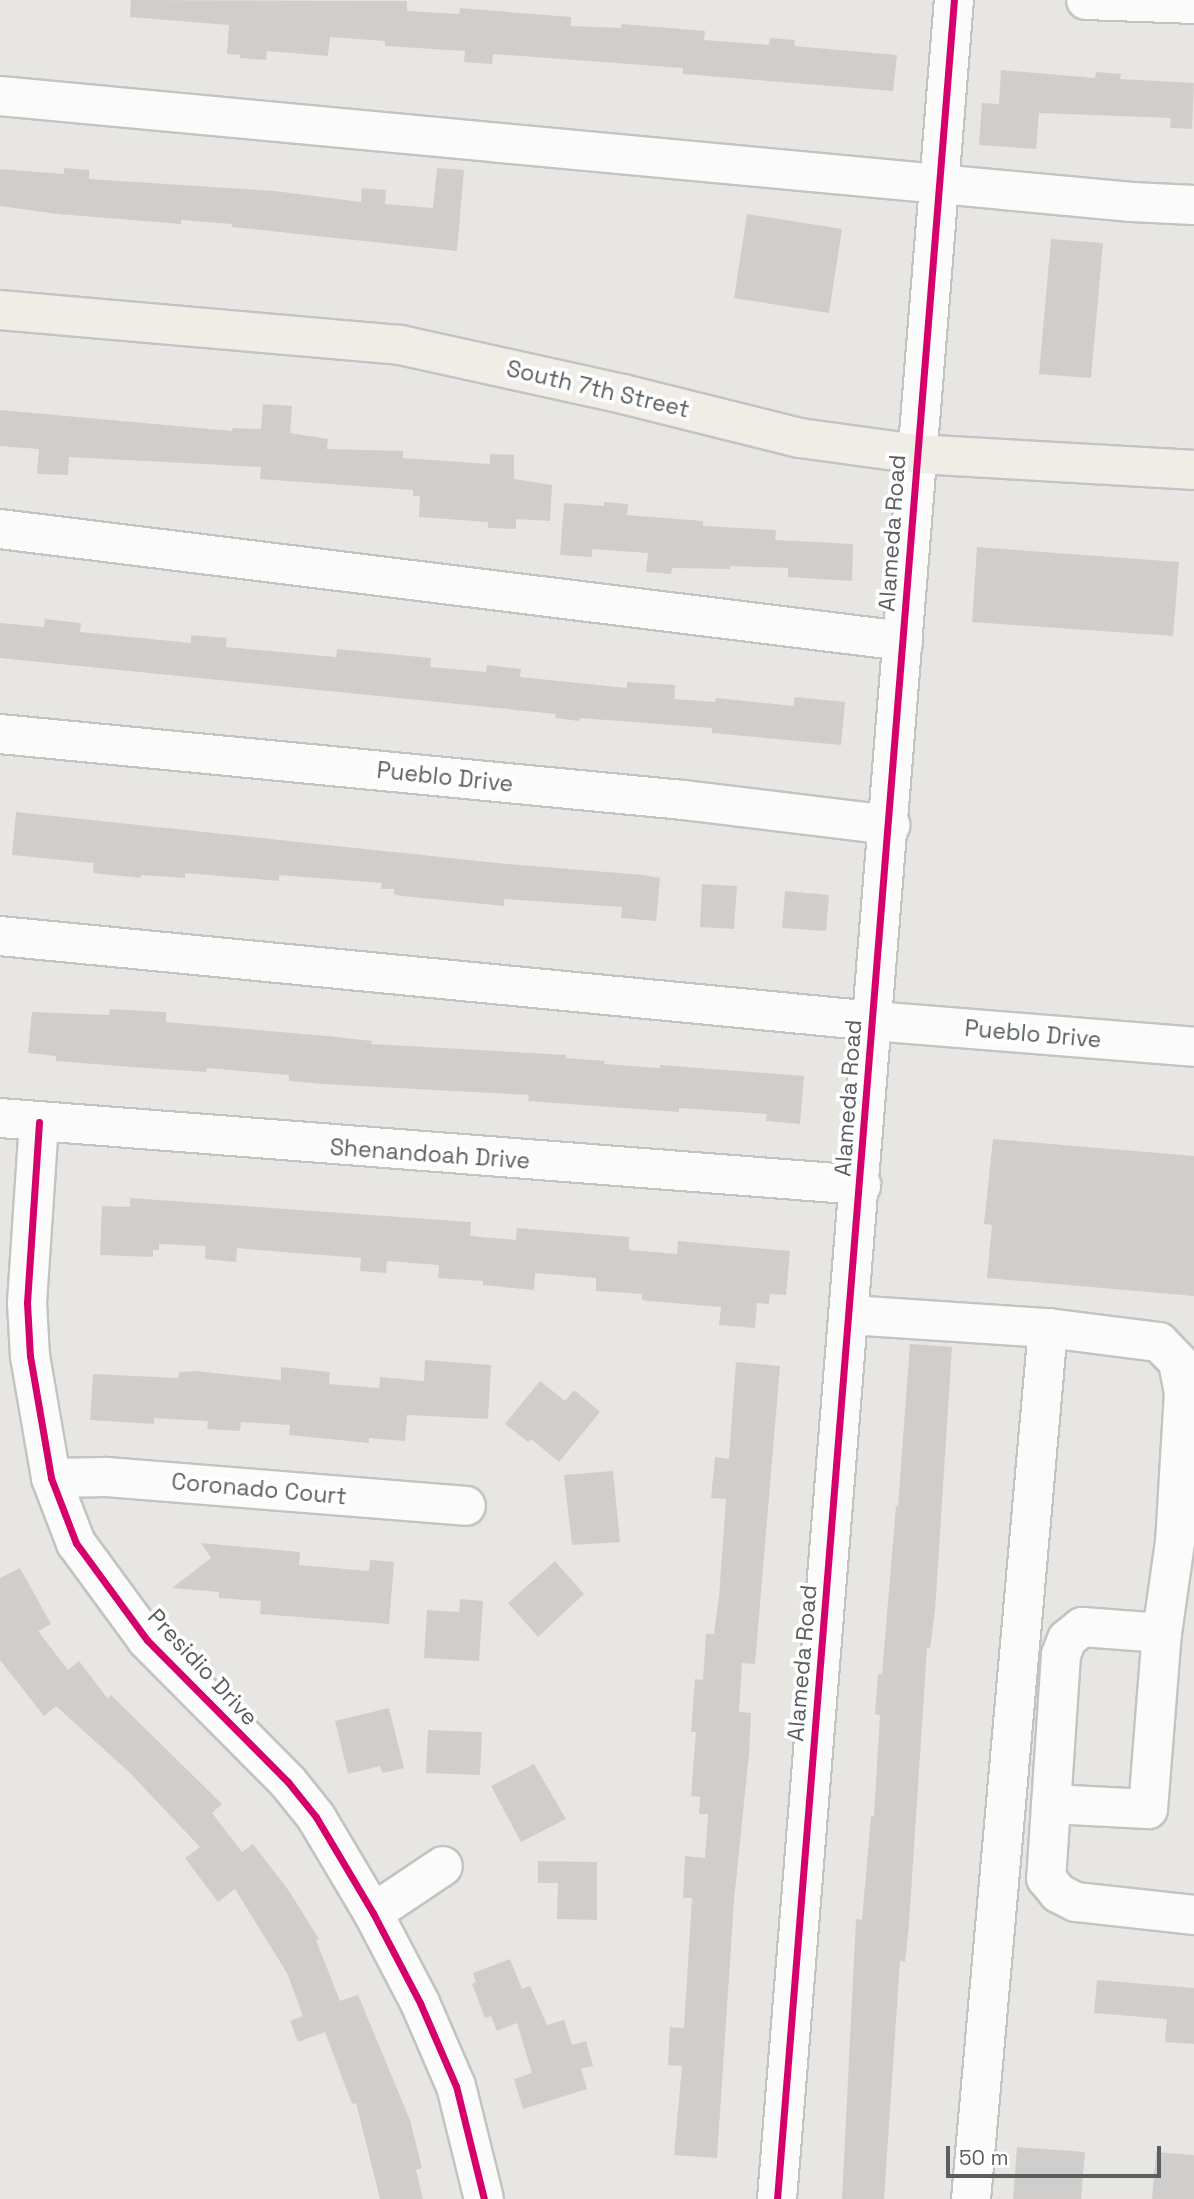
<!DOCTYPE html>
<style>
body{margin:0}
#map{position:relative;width:1194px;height:2199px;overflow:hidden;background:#e8e6e3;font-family:"Space Grotesk",sans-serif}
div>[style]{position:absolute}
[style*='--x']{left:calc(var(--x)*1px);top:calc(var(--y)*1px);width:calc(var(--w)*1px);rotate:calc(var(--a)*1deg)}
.building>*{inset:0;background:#d0cecc}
.roads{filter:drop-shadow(2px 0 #c2c3c3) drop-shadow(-2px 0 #c2c3c3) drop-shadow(0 2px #c2c3c3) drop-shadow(0 -2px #c2c3c3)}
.minor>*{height:38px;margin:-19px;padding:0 19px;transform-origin:19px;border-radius:19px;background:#fcfbfb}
.major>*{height:38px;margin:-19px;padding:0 19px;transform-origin:19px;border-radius:19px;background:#f0ece6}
.cycleway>*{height:7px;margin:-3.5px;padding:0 3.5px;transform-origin:3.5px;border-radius:3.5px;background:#d6006c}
span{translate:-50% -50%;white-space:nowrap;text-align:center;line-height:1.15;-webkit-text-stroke:7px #fff;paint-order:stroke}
.street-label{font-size:23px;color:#595e60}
.scale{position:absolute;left:946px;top:2146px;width:215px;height:32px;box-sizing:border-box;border:4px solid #595e60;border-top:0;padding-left:9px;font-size:21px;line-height:24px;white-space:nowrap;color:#595e60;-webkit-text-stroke:5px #fff;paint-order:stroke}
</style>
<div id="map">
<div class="building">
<div style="clip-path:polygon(131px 0,407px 1px,407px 11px,459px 14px,460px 8px,571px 17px,571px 26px,621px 28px,622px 24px,705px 31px,704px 40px,769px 45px,770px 38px,795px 40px,794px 46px,897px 55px,893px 91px,683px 74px,683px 68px,493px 54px,492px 64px,464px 62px,465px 51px,385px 46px,385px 41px,330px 37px,328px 56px,267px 51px,266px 60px,240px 58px,240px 55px,227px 54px,229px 25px,130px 17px)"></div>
<div style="clip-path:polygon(1001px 70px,1095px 78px,1096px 72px,1121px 74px,1120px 79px,1194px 83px,1192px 129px,1170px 128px,1171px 118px,1039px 113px,1036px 149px,979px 145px,982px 103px,999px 104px)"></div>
<div style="clip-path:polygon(64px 168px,89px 170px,89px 179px,275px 191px,361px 202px,362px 188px,386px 190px,385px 204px,433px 208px,437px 168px,464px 170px,457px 251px,232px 227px,232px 224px,181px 220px,181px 224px,58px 214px,0 206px,0 169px,64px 174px)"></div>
<div style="clip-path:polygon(747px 214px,842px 229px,829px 313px,734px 298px)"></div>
<div style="clip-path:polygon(1051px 239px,1103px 243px,1091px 378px,1039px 374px)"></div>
<div style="clip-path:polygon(263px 404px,292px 406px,290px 433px,328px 439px,327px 449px,403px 451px,403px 458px,490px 464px,490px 454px,514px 455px,514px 479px,552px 485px,550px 521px,516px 519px,516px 529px,488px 528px,488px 522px,419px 517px,420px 496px,413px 496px,413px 490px,260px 479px,261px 467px,69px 457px,68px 475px,37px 474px,39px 449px,0 446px,0 410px,232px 431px,233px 428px,261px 429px)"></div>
<div style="clip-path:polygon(604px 502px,628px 504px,627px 515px,703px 521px,703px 526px,776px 530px,775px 540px,853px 544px,852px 581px,788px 577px,788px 568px,730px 566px,730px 569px,672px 568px,671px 574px,646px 572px,648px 553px,592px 549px,592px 557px,560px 555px,564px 503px,604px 506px)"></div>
<div style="clip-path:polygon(977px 547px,1179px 562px,1173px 636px,972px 622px)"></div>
<div style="clip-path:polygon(45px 619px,81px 623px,80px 632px,191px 643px,191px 635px,227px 638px,226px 647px,336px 657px,337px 649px,431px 658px,430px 667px,486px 672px,487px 665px,521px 669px,520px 677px,627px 688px,627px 682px,675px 685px,674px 699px,715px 702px,716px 698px,794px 706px,794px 697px,845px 702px,841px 745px,712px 733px,712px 728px,580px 718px,579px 721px,555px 718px,556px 714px,0 658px,0 623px,44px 627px)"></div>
<div style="clip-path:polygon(16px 812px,507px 864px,643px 875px,660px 878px,656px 921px,621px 918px,622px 907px,504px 899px,504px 906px,402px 896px,394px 894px,394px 889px,381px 889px,382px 883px,279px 875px,279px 881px,185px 873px,185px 878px,141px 875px,141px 878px,93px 873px,94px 863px,12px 855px)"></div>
<div style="clip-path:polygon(702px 884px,737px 886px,734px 929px,700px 927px)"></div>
<div style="clip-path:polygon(785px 891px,829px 895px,826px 931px,782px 928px)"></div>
<div style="clip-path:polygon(110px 1009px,166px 1012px,166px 1022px,327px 1036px,372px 1041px,371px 1044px,566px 1055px,566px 1058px,605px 1061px,604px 1064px,660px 1068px,660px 1065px,804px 1076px,800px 1124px,766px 1121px,767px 1114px,679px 1108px,679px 1112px,528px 1101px,529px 1095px,323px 1084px,289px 1081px,289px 1075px,207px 1068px,206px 1072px,132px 1067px,56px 1061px,56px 1056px,28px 1053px,32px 1012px,109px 1015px)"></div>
<div style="clip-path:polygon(993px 1139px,1194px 1156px,1194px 1296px,987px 1278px,992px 1225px,984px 1224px)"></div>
<div style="clip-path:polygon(130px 1198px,471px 1222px,470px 1236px,516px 1240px,517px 1228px,629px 1237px,629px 1250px,677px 1254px,678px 1241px,790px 1251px,786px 1295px,770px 1294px,769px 1304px,757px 1303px,755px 1328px,719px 1325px,721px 1307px,649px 1301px,642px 1300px,642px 1294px,596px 1291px,596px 1278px,535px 1273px,534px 1290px,483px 1285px,483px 1281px,438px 1278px,439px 1265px,387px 1261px,386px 1273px,360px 1271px,361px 1258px,283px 1252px,237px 1248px,236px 1262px,205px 1259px,206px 1246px,159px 1244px,159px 1250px,153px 1250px,153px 1257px,100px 1255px,102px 1206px,130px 1207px)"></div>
<div style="clip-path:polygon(910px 1344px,952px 1347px,935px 1611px,930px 1648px,927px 1648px,909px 1924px,905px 1962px,900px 1961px,884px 2199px,842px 2199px,856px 1919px,862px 1920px,871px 1816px,874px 1816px,880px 1715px,875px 1714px,878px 1674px,882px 1674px,896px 1506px,898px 1506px)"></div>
<div style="clip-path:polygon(425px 1360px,491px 1365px,488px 1419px,407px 1415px,405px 1441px,369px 1438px,369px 1443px,289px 1435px,290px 1425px,241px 1422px,240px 1431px,207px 1429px,208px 1421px,154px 1418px,154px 1424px,90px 1420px,93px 1374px,178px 1378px,179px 1372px,195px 1371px,281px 1380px,281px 1367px,330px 1372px,329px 1384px,379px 1388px,380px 1377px,424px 1381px)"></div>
<div style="clip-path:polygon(736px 1362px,780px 1366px,755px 1664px,742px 1663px,739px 1712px,751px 1713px,749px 1754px,734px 1901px,717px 2158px,674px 2155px,682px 2066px,668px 2065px,670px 2027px,684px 2028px,692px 1898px,683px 1898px,685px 1856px,705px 1858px,708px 1814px,699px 1814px,700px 1797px,691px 1796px,696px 1732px,691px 1732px,695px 1679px,703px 1680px,706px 1634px,714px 1634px,719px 1596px,726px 1499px,711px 1498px,715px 1457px,729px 1459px)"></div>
<div style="clip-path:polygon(540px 1381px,565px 1401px,574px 1390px,600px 1412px,559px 1462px,531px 1439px,528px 1442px,505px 1424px)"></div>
<div style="clip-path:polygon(613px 1471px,620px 1542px,572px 1545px,564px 1475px)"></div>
<div style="clip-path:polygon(201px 1543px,300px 1552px,299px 1565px,369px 1571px,370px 1560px,394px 1562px,389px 1624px,260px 1614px,261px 1601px,219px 1598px,219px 1592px,172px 1588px,211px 1558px)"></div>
<div style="clip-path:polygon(555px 1561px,584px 1594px,538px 1637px,508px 1603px)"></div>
<div style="clip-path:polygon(20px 1568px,51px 1624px,38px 1631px,68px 1670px,79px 1661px,108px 1699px,111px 1695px,222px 1804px,212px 1813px,242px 1852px,253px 1844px,289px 1891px,319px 1939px,316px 1940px,340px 2001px,358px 1995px,410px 2120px,422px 2168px,416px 2170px,423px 2199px,380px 2199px,356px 2103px,352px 2104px,325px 2032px,298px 2042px,290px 2021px,303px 2016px,287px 1973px,235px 1889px,218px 1902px,185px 1858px,200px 1847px,129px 1772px,56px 1706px,44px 1716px,0 1660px,0 1578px)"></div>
<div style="clip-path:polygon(460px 1599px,483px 1601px,479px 1661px,424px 1658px,427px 1610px,459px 1612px)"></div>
<div style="clip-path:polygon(389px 1708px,404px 1768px,382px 1773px,380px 1766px,348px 1774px,335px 1721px)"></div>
<div style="clip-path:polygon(428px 1730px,482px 1732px,480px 1775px,426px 1773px)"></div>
<div style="clip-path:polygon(534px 1764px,566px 1819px,521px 1842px,491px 1786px)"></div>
<div style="clip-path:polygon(538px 1861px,597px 1862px,597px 1920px,557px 1919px,558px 1883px,538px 1883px)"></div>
<div style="clip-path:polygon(510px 1959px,522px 1989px,530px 1986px,547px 2025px,564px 2020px,572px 2045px,586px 2041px,593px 2066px,581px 2069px,587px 2089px,523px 2109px,514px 2079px,532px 2073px,517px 2023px,497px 2031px,491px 2016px,485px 2018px,472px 1984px,476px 1982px,473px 1973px)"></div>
<div style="clip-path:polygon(1097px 1980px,1194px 1988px,1194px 2044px,1165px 2042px,1167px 2019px,1094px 2013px)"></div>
<div style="clip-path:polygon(1017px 2147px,1085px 2152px,1081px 2199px,1013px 2199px)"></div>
<div style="clip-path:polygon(1156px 2152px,1194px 2155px,1194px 2199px,1152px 2199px)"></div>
</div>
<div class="roads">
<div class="minor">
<div style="--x:1086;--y:0;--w:108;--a:2.1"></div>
<div style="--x:0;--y:96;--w:1137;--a:5.35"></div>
<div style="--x:1132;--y:202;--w:62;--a:2.8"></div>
<div style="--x:0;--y:529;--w:910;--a:7.07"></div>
<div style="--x:0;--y:734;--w:686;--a:5.52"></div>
<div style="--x:683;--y:800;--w:209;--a:6.9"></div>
<div style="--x:0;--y:936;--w:877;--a:5.56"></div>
<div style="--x:873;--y:1021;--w:322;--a:4.6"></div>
<div style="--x:0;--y:1118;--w:864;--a:4.45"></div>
<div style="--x:39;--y:1122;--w:181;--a:93.8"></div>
<div style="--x:27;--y:1303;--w:53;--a:86.8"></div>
<div style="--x:30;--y:1356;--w:124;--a:80.2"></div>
<div style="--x:51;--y:1478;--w:70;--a:69"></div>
<div style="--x:76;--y:1543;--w:120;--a:53.8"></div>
<div style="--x:147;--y:1640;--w:200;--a:45.2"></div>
<div style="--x:288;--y:1782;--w:45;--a:51.3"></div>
<div style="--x:316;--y:1817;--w:112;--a:59.3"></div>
<div style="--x:373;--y:1913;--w:102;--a:62.4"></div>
<div style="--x:420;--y:2003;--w:90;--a:66.6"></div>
<div style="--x:456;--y:2086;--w:116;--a:76.1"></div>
<div style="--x:850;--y:1315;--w:198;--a:3.8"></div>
<div style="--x:1048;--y:1328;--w:874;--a:95.05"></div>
<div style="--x:1048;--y:1328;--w:112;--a:7.2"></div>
<div style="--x:1159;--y:1342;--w:28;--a:46"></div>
<div style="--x:1178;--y:1362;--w:31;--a:79"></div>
<div style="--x:1184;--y:1392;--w:150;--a:93.4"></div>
<div style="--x:1175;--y:1542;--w:92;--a:98.1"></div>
<div style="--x:1162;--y:1633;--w:80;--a:-175.7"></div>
<div style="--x:1082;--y:1627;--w:19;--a:141"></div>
<div style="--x:1067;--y:1639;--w:17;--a:111"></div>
<div style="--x:1061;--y:1655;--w:224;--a:93.8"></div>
<div style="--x:1046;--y:1878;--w:19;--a:51"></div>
<div style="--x:1058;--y:1893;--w:20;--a:27"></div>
<div style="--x:1076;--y:1902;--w:119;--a:6.3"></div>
<div style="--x:51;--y:1478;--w:56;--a:-1"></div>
<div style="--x:107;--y:1477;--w:360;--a:4.6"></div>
<div style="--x:1051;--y:1804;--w:97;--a:3"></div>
<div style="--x:1148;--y:1809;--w:177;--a:-85.5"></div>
<div style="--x:373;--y:1913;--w:84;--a:-33.9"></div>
<div style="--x:777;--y:2199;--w:2206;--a:-85.4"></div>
</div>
<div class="major">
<div style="--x:0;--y:310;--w:402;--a:5"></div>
<div style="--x:400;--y:345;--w:228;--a:12.4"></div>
<div style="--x:623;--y:394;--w:182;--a:14"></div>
<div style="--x:800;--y:438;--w:118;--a:7.8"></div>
<div style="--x:917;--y:454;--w:277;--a:3.3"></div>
</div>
</div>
<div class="cycleway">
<div style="--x:39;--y:1122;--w:181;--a:93.8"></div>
<div style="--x:27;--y:1303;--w:53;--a:86.8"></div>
<div style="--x:30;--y:1356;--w:124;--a:80.2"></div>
<div style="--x:51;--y:1478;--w:70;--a:69"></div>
<div style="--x:76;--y:1543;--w:120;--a:53.8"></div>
<div style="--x:147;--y:1640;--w:200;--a:45.2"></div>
<div style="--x:288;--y:1782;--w:45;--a:51.3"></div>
<div style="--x:316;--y:1817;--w:112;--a:59.3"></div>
<div style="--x:373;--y:1913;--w:102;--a:62.4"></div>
<div style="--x:420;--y:2003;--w:90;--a:66.6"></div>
<div style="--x:456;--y:2086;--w:116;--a:76.1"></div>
<div style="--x:777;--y:2199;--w:2206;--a:-85.4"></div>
</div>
<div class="street-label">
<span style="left:598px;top:389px;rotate:13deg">South 7th Street</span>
<span style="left:892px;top:533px;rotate:-86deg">Alameda Road</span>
<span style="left:445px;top:777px;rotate:6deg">Pueblo Drive</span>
<span style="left:1033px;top:1034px;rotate:5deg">Pueblo Drive</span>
<span style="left:848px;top:1098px;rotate:-86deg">Alameda Road</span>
<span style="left:430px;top:1154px;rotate:4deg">Shenandoah Drive</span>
<span style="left:259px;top:1489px;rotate:5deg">Coronado Court</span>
<span style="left:802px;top:1663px;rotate:-85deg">Alameda Road</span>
<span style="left:203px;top:1667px;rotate:47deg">Presidio Drive</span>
</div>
<div class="scale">50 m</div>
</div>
